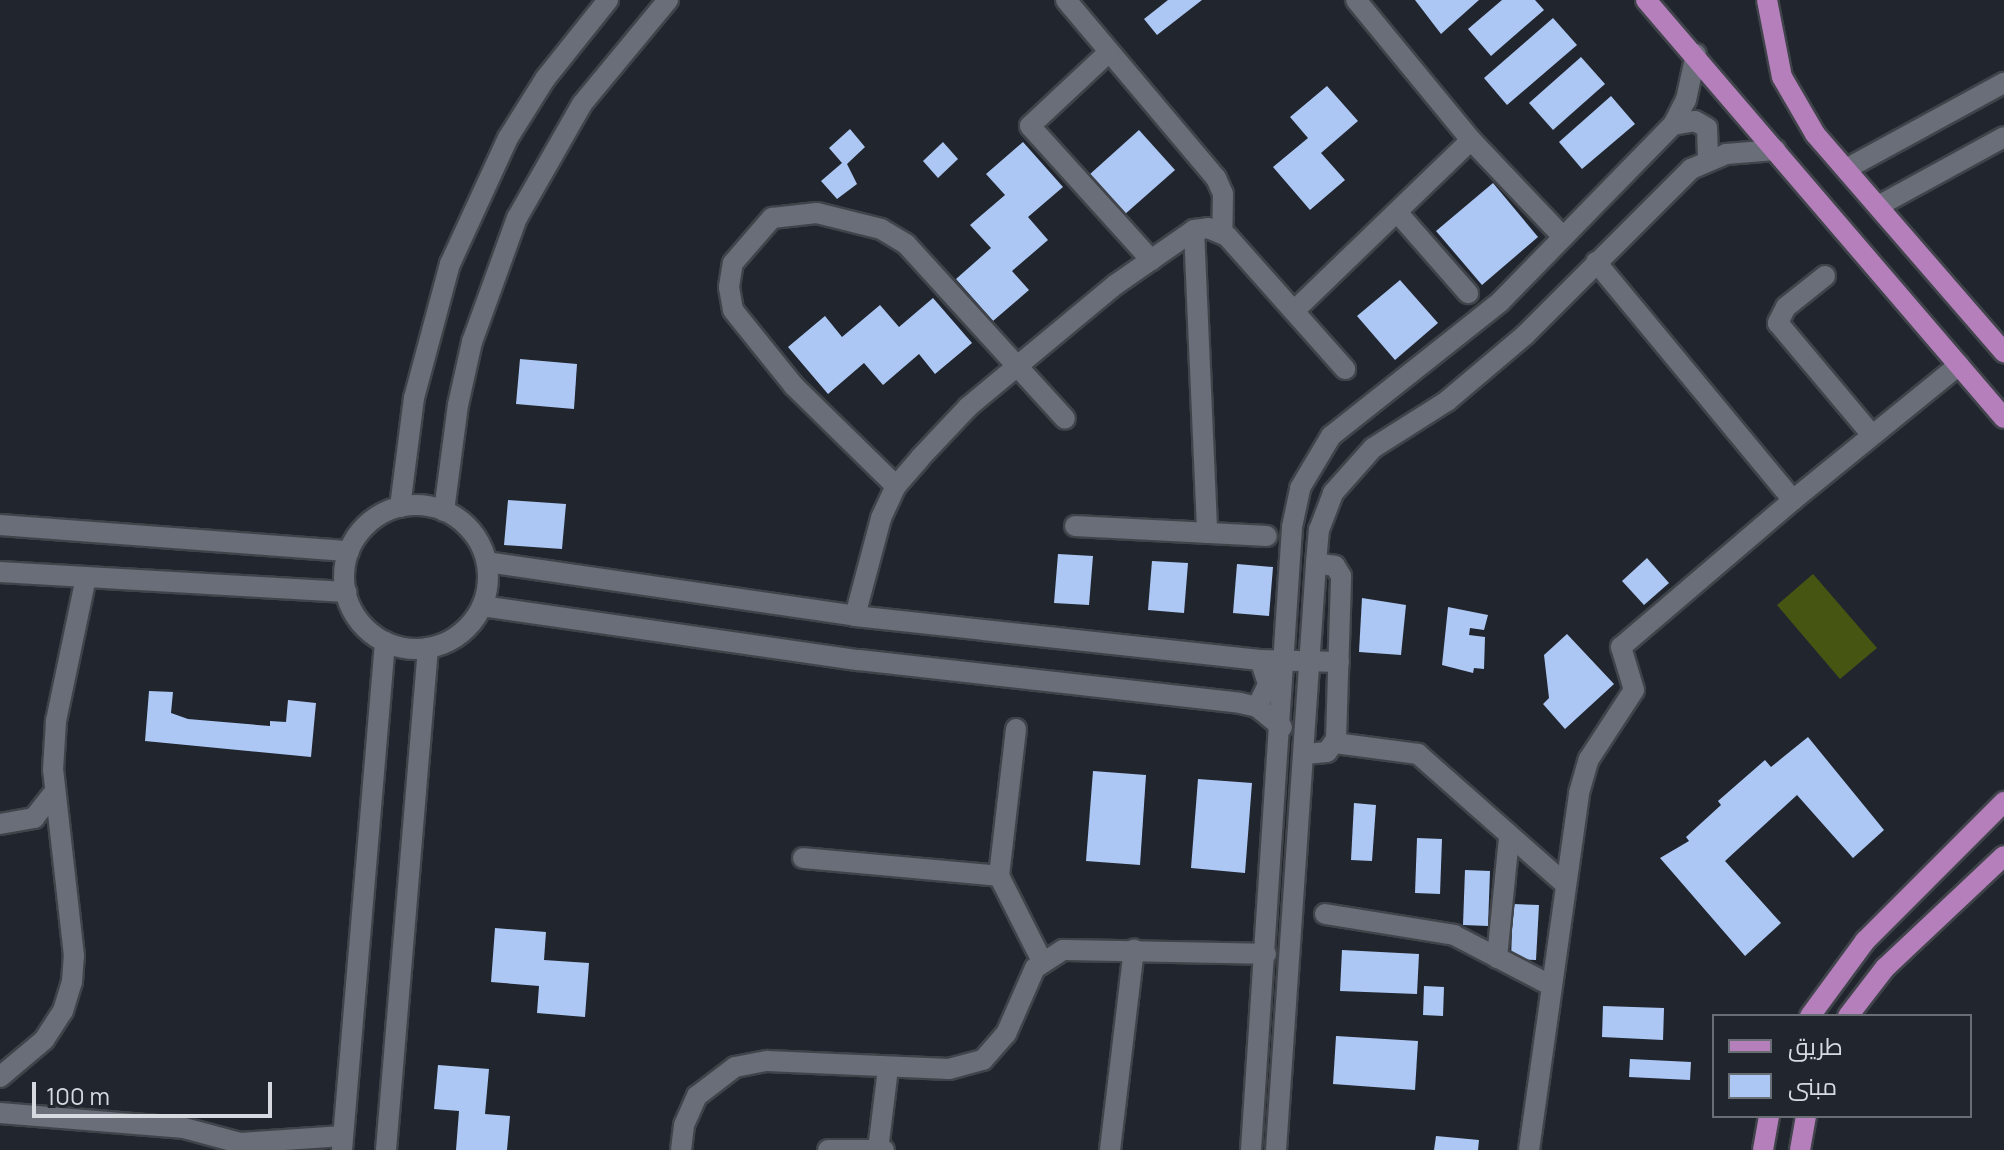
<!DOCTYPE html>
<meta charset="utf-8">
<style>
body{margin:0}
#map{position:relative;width:2004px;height:1150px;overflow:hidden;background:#21262e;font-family:Manrope,Cairo,sans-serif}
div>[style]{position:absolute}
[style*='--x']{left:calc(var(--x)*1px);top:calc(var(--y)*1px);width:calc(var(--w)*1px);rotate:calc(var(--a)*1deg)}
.green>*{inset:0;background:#475513}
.building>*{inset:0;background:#adc7f5}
.roads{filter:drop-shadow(2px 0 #40444a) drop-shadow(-2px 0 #40444a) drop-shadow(0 2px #40444a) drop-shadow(0 -2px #40444a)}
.minor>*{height:20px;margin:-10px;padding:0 10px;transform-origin:10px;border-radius:10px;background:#696e78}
.minor>.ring{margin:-10px;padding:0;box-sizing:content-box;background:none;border:20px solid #696e78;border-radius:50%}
.major>*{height:20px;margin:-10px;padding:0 10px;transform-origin:10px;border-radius:10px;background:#b57fbc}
span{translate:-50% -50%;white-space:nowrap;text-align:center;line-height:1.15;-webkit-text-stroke:8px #21262e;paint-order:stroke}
.legend{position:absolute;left:1712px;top:1014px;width:260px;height:104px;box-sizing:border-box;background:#21262e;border:2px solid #696e75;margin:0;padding:10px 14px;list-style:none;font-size:24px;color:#d6d9df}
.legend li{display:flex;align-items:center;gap:16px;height:40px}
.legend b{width:40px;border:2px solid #696e75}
.scale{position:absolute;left:32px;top:1082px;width:240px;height:36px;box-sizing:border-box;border:4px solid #d6d9df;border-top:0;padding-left:10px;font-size:24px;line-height:28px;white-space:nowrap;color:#d6d9df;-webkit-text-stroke:6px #21262e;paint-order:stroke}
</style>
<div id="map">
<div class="green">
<div style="clip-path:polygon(1813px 574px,1877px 648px,1840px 679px,1777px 605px)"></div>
</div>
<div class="building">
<div style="clip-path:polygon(1168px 0,1202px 0,1157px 35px,1144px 19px)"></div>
<div style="clip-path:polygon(1415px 0,1479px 0,1441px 34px)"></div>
<div style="clip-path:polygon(1502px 0,1535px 0,1544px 10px,1491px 56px,1468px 29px)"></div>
<div style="clip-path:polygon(1553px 18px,1577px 45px,1507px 105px,1484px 78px)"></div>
<div style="clip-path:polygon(1581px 57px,1605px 84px,1553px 130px,1529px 103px)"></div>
<div style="clip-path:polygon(1327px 86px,1358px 121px,1321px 153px,1345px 180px,1310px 210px,1273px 167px,1308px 138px,1290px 117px)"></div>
<div style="clip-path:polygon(1611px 96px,1635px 124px,1582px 169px,1559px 142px)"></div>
<div style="clip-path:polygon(850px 129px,865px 147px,847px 164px,857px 184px,837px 199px,821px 181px,842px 163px,829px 148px)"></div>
<div style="clip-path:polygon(1139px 130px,1175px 170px,1124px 215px,1089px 175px)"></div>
<div style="clip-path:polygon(943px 142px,958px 159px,938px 178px,923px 161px)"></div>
<div style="clip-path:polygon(1023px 142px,1063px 187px,1028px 217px,1048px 240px,1012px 271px,1029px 290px,993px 321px,956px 279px,991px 248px,970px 225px,1005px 195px,986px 174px)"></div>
<div style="clip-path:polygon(1493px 183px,1538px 237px,1482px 285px,1436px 231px)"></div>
<div style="clip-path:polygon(1400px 280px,1438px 323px,1395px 360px,1357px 316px)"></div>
<div style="clip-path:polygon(933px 298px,972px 343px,935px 374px,919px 354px,883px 385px,864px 363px,828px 394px,788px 347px,825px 316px,842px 337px,880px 305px,899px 327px)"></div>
<div style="clip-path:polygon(520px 359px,577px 364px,574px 409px,516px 404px)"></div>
<div style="clip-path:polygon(508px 500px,566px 504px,562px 549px,504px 545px)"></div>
<div style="clip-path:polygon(1058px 554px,1093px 556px,1089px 605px,1054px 603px)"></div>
<div style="clip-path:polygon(1647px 558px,1669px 583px,1644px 605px,1622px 581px)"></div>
<div style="clip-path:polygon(1152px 561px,1188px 563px,1184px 613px,1148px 610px)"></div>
<div style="clip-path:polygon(1237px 564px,1273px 567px,1269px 616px,1233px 613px)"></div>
<div style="clip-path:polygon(1362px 598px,1406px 605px,1401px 655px,1359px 652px)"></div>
<div style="clip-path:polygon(1448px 607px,1488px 615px,1484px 630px,1470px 628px,1469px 635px,1485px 637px,1484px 669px,1474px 668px,1473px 673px,1442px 665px)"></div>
<div style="clip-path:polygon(1567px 634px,1614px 684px,1565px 729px,1543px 704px,1549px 698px,1544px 655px)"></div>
<div style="clip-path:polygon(149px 691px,173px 692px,171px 713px,188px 719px,270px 726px,270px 721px,286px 722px,288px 700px,316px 703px,311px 757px,145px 741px)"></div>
<div style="clip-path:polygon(1808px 737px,1884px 830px,1853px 858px,1797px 795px,1725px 861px,1781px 923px,1745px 956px,1660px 858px,1689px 841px,1686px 837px,1721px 805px,1718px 801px,1765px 760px,1771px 767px)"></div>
<div style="clip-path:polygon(1093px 771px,1146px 775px,1140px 865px,1086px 861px)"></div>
<div style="clip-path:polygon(1198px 779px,1252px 783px,1245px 873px,1191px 868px)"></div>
<div style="clip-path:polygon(1354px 803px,1376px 805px,1372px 861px,1351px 860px)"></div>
<div style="clip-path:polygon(1417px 838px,1442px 839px,1440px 894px,1415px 893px)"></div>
<div style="clip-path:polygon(1465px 870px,1490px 871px,1488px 926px,1463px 925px)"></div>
<div style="clip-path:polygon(1513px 904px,1539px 905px,1536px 960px,1511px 959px)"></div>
<div style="clip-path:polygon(495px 928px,546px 932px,544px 960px,589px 963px,585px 1017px,537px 1013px,539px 986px,491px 982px)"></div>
<div style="clip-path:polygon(1342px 950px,1419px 954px,1417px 994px,1340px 991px)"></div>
<div style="clip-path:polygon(1424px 986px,1444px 987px,1443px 1016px,1423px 1015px)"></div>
<div style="clip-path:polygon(1603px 1006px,1664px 1008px,1663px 1040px,1602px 1037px)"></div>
<div style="clip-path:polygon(1336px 1036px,1418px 1041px,1415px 1090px,1333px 1084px)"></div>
<div style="clip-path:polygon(1630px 1059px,1691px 1062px,1690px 1080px,1629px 1077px)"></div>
<div style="clip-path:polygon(438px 1065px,489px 1069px,485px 1114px,510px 1116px,507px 1150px,456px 1150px,459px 1111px,434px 1109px)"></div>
<div style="clip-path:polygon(1436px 1136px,1479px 1140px,1478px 1150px,1434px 1150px)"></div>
</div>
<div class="roads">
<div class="minor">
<div style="--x:1066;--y:0;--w:233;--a:49.9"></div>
<div style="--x:1216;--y:178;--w:17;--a:66"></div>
<div style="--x:1223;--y:194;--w:39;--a:91"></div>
<div style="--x:1356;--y:0;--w:181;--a:50.6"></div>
<div style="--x:1471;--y:140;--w:134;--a:46.5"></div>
<div style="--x:1109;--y:52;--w:108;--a:136.9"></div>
<div style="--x:1030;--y:126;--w:181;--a:47.9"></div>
<div style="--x:1673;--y:125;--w:22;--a:-10"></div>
<div style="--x:1695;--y:121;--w:14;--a:30"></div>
<div style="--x:1707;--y:128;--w:32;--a:88"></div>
<div style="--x:1846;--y:169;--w:180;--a:-28.6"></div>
<div style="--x:1880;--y:205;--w:141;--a:-28.7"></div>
<div style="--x:1397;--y:212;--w:108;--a:48.8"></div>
<div style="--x:1194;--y:230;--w:303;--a:87.5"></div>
<div style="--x:1596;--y:262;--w:309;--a:50.4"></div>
<div style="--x:1793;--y:500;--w:214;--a:-39.1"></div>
<div style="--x:1825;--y:276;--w:50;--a:141.5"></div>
<div style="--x:1786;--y:307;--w:18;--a:117"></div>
<div style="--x:1778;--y:323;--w:146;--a:50"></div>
<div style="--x:1294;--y:311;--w:246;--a:-44"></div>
<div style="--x:896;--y:486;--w:143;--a:-135.6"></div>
<div style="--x:794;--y:386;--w:97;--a:-128.8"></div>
<div style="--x:733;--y:310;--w:23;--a:-100"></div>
<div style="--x:729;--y:287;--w:24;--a:-81"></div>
<div style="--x:733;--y:263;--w:60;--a:-49.1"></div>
<div style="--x:772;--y:218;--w:45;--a:-6.3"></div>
<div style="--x:817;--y:213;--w:66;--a:14"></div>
<div style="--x:881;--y:229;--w:29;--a:31"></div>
<div style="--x:906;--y:244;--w:236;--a:47.7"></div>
<div class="ring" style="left:344px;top:505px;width:124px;height:124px"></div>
<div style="--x:400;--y:507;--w:110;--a:-82.7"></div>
<div style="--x:414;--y:398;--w:139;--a:-75"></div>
<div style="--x:450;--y:264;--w:139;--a:-65.3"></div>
<div style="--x:508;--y:138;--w:70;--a:-57.9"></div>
<div style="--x:545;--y:79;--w:101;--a:-51.4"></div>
<div style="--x:444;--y:511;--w:107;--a:-82.5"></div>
<div style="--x:458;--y:405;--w:65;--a:-77.5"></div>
<div style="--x:472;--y:342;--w:132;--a:-70.1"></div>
<div style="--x:517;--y:218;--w:131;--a:-60.3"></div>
<div style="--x:582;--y:104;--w:135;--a:-50.4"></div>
<div style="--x:0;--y:525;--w:350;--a:4.3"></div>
<div style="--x:1075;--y:526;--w:192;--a:3"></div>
<div style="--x:487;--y:562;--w:372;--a:8.3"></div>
<div style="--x:855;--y:616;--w:407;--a:6.2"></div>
<div style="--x:1260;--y:660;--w:79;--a:1.5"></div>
<div style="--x:0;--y:572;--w:347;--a:3.3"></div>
<div style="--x:482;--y:606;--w:381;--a:8.2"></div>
<div style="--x:859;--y:660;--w:383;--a:6.4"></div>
<div style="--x:1240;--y:703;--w:17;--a:13"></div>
<div style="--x:1257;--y:707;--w:32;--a:39"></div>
<div style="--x:855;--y:616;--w:101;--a:-75.1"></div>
<div style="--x:881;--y:518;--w:35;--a:-65"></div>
<div style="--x:896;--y:486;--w:37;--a:-49"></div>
<div style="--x:920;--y:458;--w:70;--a:-46.7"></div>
<div style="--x:968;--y:407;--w:191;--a:-39.7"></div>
<div style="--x:1115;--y:285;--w:96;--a:-34.8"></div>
<div style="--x:1194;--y:230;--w:14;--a:-8"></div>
<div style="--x:1208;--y:228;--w:21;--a:23"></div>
<div style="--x:1227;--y:236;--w:178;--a:48.4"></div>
<div style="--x:1257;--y:707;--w:25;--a:-64"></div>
<div style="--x:1268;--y:684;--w:25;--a:-108"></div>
<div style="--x:1016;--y:729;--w:148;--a:96.6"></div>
<div style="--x:999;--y:876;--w:95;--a:63.2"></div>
<div style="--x:1335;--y:743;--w:84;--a:7.5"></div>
<div style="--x:1418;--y:754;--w:195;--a:41.5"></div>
<div style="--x:1305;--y:754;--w:22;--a:-5"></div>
<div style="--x:1327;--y:752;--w:16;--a:-55"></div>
<div style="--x:1336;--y:739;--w:163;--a:-88.2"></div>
<div style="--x:1341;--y:576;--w:12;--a:-121"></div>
<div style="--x:1335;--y:566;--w:19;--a:-171"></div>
<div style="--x:0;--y:824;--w:35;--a:-10"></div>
<div style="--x:34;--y:818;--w:31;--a:-52"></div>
<div style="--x:803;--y:858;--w:197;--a:5.2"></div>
<div style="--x:1325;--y:914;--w:131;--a:9.2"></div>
<div style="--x:1454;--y:935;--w:108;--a:27.5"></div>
<div style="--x:1497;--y:958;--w:122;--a:-84.3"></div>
<div style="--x:0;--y:1077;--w:57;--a:-40.1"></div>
<div style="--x:44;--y:1040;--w:35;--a:-57"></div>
<div style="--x:63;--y:1011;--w:30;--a:-73"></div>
<div style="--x:72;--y:982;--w:26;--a:-86"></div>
<div style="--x:74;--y:956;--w:187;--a:-96.4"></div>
<div style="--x:53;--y:770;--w:49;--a:-86.5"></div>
<div style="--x:56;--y:721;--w:146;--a:-78.2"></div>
<div style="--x:0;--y:1113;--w:185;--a:4.7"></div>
<div style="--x:184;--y:1128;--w:58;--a:15"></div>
<div style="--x:240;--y:1143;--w:103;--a:-3.9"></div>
<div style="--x:342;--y:1150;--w:510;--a:-85.16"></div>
<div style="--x:386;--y:1150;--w:504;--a:-85.22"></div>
<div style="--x:681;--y:1150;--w:25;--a:-83"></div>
<div style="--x:684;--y:1125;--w:32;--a:-66"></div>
<div style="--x:697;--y:1096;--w:48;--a:-37.3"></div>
<div style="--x:735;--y:1067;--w:33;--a:-11"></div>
<div style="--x:767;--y:1061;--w:182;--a:2.5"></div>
<div style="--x:949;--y:1069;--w:35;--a:-15"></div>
<div style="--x:983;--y:1060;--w:35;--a:-49"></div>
<div style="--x:1006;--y:1034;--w:72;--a:-66.3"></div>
<div style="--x:1035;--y:968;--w:33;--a:-33"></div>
<div style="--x:1063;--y:950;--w:203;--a:1.1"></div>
<div style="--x:828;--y:1150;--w:56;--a:0"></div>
<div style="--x:878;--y:1150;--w:83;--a:-83"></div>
<div style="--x:1110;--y:1150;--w:202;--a:-83.2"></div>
<div style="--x:1251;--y:1150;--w:624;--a:-86.23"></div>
<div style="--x:1292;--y:527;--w:40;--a:-78"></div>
<div style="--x:1300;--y:488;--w:61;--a:-59.2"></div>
<div style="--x:1331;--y:436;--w:216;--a:-38.4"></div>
<div style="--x:1500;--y:302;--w:248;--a:-45.7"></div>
<div style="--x:1673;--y:125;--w:28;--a:-63"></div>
<div style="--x:1686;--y:100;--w:47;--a:-77.7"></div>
<div style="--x:1276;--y:1150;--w:588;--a:-86.1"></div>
<div style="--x:1316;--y:563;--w:33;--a:-85"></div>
<div style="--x:1319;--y:530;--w:40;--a:-69"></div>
<div style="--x:1333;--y:493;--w:60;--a:-48.4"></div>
<div style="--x:1373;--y:448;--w:88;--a:-32.4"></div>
<div style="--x:1447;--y:401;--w:102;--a:-40.2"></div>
<div style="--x:1525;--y:335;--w:235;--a:-45"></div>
<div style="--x:1691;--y:169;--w:38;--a:-23"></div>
<div style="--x:1726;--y:154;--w:50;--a:-4.6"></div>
<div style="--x:1529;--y:1150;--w:360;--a:-82"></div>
<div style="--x:1579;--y:793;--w:35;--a:-74"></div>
<div style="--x:1589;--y:759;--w:82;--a:-56.9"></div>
<div style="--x:1634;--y:690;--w:45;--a:-106.8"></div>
<div style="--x:1621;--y:647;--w:226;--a:-40.5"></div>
</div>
<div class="major">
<div style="--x:1646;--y:0;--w:550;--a:49.42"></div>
<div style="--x:1767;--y:0;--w:78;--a:79"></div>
<div style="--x:1782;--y:77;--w:66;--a:59.9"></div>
<div style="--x:1815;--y:134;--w:289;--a:49.1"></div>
<div style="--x:1810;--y:1016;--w:93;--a:-53.7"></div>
<div style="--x:1865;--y:941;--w:197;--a:-45"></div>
<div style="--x:1848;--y:1016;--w:61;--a:-52.4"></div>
<div style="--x:1885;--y:968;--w:163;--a:-43.3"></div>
<div style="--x:1763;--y:1150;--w:35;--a:-80"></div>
<div style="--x:1800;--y:1150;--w:35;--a:-80"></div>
</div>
</div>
<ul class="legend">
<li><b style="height:10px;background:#b57fbc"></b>طريق</li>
<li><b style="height:22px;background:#adc7f5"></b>مبنى</li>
</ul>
<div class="scale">100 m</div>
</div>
